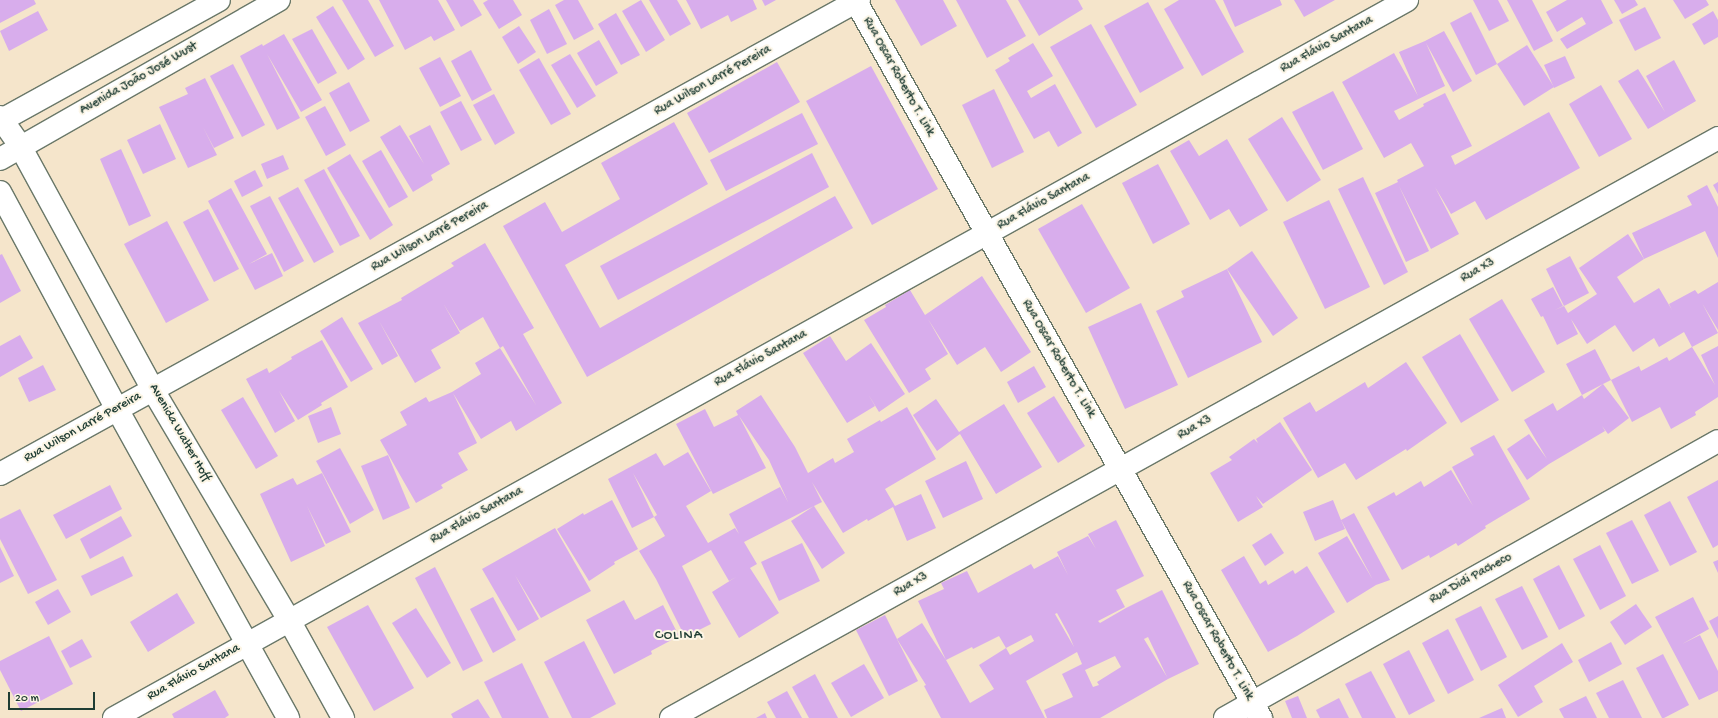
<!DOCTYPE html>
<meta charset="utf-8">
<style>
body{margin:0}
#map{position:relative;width:1718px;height:718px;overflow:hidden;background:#f5e5cb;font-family:"Gochi Hand",sans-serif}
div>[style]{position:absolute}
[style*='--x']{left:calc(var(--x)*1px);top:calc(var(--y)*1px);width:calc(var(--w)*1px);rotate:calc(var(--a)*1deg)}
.building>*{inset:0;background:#d8adec}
.roads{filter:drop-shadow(1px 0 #6a7869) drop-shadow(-1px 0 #6a7869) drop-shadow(0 1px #6a7869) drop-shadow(0 -1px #6a7869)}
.minor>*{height:22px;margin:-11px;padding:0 11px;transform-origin:11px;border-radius:11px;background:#fff}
span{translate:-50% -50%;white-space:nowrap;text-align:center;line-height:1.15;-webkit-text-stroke:4px #fcf5e5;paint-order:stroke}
.street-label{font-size:13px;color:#1f3d34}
.neighbourhood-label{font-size:14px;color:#1f3d34;letter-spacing:1px}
.scale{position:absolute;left:8px;top:692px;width:87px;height:18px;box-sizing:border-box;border:2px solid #1f3d34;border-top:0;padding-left:5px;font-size:12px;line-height:14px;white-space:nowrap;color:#1f3d34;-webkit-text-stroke:3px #fcf5e5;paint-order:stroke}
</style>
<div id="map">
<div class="building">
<div style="clip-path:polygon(0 0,34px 0,36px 4px,0 23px)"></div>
<div style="clip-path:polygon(342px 0,368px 0,394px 46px,375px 57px)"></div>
<div style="clip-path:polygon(379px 0,438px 0,455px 30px,434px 41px,431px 36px,405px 50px)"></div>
<div style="clip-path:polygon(446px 0,473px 0,482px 15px,461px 27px)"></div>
<div style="clip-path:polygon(488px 0,513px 0,522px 15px,499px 29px,483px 3px)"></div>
<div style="clip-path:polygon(564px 0,578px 0,594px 29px,574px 40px,555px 5px)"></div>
<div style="clip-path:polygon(641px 0,665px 40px,646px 52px,622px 11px)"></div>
<div style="clip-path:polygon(649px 0,677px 0,691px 24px,670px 36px)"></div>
<div style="clip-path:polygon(686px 0,753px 0,757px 9px,731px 22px,728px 15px,701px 29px)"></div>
<div style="clip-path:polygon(762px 0,776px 0,765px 6px)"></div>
<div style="clip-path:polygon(895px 0,943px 0,957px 26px,921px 46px)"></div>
<div style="clip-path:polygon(956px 0,1006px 0,1026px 36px,987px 58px)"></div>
<div style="clip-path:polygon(1018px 0,1078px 0,1083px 9px,1039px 36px)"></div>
<div style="clip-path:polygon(1179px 0,1215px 0,1244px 52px,1202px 76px,1164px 9px)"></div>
<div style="clip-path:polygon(1223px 0,1280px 0,1282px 5px,1235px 27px)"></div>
<div style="clip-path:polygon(1294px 0,1335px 0,1304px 17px)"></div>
<div style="clip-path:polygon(1473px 0,1498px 0,1509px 21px,1489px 31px)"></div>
<div style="clip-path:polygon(1507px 0,1532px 0,1553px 41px,1534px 51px)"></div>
<div style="clip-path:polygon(1567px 0,1601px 0,1613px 23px,1567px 49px,1560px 39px,1586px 24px,1582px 17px,1557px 32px,1546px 12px)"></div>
<div style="clip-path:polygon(1614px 0,1635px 0,1638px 5px,1622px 14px)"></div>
<div style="clip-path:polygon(1673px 0,1706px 0,1709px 5px,1685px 19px)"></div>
<div style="clip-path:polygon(1148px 2px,1184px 68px,1140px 93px,1104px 26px)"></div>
<div style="clip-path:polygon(333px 6px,365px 59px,348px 70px,316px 17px)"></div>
<div style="clip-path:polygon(1645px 7px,1661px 38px,1635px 51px,1619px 20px)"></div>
<div style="clip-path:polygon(549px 9px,567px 44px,547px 54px,530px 20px)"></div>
<div style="clip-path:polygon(38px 11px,48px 30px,9px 51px,0 31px)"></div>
<div style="clip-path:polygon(1713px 11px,1718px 20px,1718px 37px,1704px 45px,1692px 24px)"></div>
<div style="clip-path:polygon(1471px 12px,1497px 64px,1476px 75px,1450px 23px)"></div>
<div style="clip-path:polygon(616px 13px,640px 55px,621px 65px,598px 24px)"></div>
<div style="clip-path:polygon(1091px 24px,1137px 105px,1096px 128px,1050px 47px)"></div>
<div style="clip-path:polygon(519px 26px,536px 52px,518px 64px,502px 37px)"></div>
<div style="clip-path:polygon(312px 29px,337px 73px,318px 84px,292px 39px)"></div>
<div style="clip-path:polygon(1444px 31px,1472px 81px,1453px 92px,1426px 43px,1445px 86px,1394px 111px,1399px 120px,1424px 106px,1423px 104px,1445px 93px,1472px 146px,1451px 156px,1455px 165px,1549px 112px,1580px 168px,1486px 220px,1475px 201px,1451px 214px,1435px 187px,1459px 234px,1431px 249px,1399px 186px,1429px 251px,1406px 262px,1375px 193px,1398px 182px,1397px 180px,1424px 166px,1411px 143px,1384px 158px,1342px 82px,1394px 53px,1418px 96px,1399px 52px,1425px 41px)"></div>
<div style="clip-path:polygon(284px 34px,322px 100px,301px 112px,267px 54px,300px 118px,277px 130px,240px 56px,262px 44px,263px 46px)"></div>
<div style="clip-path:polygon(599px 40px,618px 73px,596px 86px,577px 53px)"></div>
<div style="clip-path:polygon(1033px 43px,1053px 76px,1027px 91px,1031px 98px,1055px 84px,1082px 133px,1058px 147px,1049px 131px,1034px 139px,995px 70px,1010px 61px,1008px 58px)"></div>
<div style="clip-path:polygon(1527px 45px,1554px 87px,1524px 106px,1497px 64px)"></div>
<div style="clip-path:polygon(471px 50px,492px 90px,472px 101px,451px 61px)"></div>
<div style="clip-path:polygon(570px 54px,596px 96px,577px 108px,551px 65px)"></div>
<div style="clip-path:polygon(1565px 56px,1575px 78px,1554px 88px,1544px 65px)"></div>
<div style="clip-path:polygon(440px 57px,461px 96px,440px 107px,419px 68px)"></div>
<div style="clip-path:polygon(539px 58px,571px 114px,551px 125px,519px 70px)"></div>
<div style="clip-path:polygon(1674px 60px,1696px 101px,1648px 129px,1618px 81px,1638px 69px,1665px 112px,1646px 76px)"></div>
<div style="clip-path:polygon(777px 62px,800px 102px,709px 153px,687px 113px)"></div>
<div style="clip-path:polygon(233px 64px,265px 125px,242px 137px,210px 76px)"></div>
<div style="clip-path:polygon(871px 66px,938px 189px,872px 225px,806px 101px)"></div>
<div style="clip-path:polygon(205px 78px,234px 138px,214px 148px,203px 127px,217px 155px,188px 168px,159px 107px,188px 94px,185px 88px)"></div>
<div style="clip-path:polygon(349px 82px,370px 121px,350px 132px,329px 93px)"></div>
<div style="clip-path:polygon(1601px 85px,1632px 139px,1599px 157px,1569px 104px)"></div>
<div style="clip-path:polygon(994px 89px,1024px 152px,992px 168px,962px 105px)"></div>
<div style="clip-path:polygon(1333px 91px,1363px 149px,1323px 170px,1292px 112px)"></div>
<div style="clip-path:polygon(494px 94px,515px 133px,495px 145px,473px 105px)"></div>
<div style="clip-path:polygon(461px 101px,482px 140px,461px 151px,440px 112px)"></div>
<div style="clip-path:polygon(325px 106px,346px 145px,326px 156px,305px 117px)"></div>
<div style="clip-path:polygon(802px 113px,818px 144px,726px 191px,710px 160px)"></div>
<div style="clip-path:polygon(1282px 117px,1321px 180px,1287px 202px,1248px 139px)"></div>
<div style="clip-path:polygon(674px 122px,708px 184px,565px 265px,600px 328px,835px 196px,853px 228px,587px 377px,503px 226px,545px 202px,562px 232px,620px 199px,601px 163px)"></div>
<div style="clip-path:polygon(160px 124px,176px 159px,143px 174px,127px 140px)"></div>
<div style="clip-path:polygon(400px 125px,424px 164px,409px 136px,430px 125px,450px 164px,431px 175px,433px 180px,413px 192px,380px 137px)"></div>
<div style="clip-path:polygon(1227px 139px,1268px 210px,1240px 227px,1229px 209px,1210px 220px,1170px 151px,1189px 140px,1199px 156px)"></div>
<div style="clip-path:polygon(121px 149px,151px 216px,129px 226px,100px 159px)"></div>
<div style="clip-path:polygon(381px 150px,408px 197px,389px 208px,362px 161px)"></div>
<div style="clip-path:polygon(812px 153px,829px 187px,618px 300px,600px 266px)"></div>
<div style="clip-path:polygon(350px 154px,393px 225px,370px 240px,327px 168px)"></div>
<div style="clip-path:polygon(283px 155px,289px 169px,267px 179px,261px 164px)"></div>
<div style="clip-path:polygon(1158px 164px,1190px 224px,1153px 244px,1122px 183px)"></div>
<div style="clip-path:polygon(324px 169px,360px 236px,340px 246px,304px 180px)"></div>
<div style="clip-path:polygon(255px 170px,263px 186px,242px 197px,234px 181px)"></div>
<div style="clip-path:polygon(1363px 177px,1408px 272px,1384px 285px,1338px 189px)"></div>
<div style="clip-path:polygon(1718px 182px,1718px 194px,1713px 185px)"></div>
<div style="clip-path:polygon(1707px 185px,1718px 207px,1718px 258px,1705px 231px,1644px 259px,1632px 233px,1692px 205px,1687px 196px)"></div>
<div style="clip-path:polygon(298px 187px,334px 252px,314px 263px,278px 198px)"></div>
<div style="clip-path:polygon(231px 188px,267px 254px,249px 264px,272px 253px,283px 276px,255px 290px,208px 201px)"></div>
<div style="clip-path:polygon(270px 196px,304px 261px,284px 272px,250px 206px)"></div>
<div style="clip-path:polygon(1329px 200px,1370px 287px,1325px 309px,1283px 222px)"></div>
<div style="clip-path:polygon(1082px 204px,1130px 288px,1086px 313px,1038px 229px)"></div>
<div style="clip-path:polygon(208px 209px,239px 269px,214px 282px,183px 222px)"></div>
<div style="clip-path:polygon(167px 221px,209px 300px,166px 323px,124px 244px)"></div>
<div style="clip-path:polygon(1628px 234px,1644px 259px,1617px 277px,1634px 303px,1659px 288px,1672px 310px,1669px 304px,1695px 290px,1698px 294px,1718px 282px,1718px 330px,1702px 303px,1718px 333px,1692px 347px,1715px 385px,1701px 355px,1718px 346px,1718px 397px,1695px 412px,1696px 415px,1671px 429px,1660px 407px,1632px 422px,1611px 380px,1639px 366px,1641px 371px,1667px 357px,1669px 361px,1692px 347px,1684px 332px,1659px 347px,1654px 338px,1633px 352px,1615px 325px,1587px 344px,1571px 319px,1578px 334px,1557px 345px,1543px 316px,1541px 317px,1531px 299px,1553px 287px,1563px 306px,1555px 310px,1564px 306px,1568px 313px,1597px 294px,1579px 268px)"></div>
<div style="clip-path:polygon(485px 243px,534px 328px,523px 334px,562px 403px,516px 431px,511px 421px,481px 439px,453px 393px,477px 443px,458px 453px,468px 470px,441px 485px,443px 488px,416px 503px,380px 440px,407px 425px,400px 412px,426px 397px,429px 402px,452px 392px,481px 374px,475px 363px,500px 348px,536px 405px,503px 346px,500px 348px,483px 317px,460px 331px,443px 303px,460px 333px,431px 350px,441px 368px,415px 383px,379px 321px,398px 356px,382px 365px,358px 323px,402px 300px,401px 298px,454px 266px,451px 263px)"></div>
<div style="clip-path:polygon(1252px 251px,1298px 318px,1273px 336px,1227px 269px)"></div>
<div style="clip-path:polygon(2px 254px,21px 291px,0 303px,0 255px)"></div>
<div style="clip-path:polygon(1570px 256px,1589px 293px,1564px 306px,1546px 269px)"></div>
<div style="clip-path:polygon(1227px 269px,1262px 342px,1188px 378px,1156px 311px,1184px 297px,1181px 291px)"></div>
<div style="clip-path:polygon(982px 276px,1031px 352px,1001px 372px,985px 347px,957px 365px,928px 319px,948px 354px,925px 369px,931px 379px,909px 393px,864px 320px,886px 307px,885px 305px,910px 290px,925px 315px)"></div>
<div style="clip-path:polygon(1502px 299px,1545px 372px,1512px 392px,1469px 319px)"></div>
<div style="clip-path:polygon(1141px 303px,1178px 385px,1125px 409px,1088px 327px)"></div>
<div style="clip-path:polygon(342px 317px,373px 369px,351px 382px,320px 331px)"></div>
<div style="clip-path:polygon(1460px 334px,1499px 400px,1461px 423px,1422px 357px)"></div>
<div style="clip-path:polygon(20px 335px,33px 358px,0 377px,0 346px)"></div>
<div style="clip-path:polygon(830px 336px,846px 361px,871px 343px,905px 394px,879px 412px,868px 394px,875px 406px,847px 423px,803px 353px)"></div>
<div style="clip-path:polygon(322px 340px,348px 387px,321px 403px,322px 405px,298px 420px,279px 391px,295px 421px,275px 433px,246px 379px,267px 368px,269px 373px,292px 359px,291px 357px)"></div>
<div style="clip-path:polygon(evenodd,1595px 349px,1611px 380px,1603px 384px,1629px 418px,1608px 434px,1602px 426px,1605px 431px,1549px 464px,1527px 480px,1507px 449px,1529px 434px,1547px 459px,1524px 420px,1553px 403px,1557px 411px,1582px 395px,1566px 364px,1595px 349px,1603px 384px,1584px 399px,1582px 395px,1603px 384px)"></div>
<div style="clip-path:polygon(1406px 362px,1447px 423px,1407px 451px,1406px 449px,1356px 480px,1345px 463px,1318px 478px,1283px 418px,1310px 402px,1316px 412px,1365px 382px,1368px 388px)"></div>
<div style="clip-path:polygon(43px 365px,56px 390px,29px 402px,18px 378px)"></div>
<div style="clip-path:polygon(1034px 366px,1046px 387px,1018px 403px,1007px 382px)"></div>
<div style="clip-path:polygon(evenodd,761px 395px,795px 447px,808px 473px,833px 458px,835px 463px,854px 452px,847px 439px,880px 420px,881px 422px,907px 407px,936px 459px,885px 489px,895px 506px,921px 494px,936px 528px,907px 541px,893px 507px,868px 521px,867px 519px,843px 533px,812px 482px,822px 502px,814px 506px,845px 553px,822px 569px,791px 521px,814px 506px,744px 542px,757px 564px,750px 568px,779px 613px,739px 638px,712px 592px,736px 577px,729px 581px,711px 550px,682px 566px,711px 624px,685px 637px,656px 579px,639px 551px,665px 536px,654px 517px,632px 528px,608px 479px,656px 453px,664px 466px,688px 452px,711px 491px,686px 506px,708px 543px,735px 528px,739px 534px,729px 514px,780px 487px,788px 502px,769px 460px,739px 416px,766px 468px,713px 494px,676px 424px,705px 409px,714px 427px,738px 415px,736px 411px,761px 395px,633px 473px,657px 515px,654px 517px,633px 473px)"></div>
<div style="clip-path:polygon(1054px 396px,1085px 446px,1058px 463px,1027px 413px)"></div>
<div style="clip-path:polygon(243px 397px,278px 456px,256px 469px,221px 410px)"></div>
<div style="clip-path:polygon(936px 399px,959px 432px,1004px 404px,1042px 467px,996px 494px,960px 434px,937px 451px,913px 415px)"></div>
<div style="clip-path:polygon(331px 407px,341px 434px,318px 443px,308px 416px)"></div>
<div style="clip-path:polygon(1280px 422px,1312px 470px,1263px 504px,1256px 496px,1263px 507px,1238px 522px,1210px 473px,1232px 460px,1229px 457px,1254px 439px,1258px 443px,1256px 439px)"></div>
<div style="clip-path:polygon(1494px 435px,1530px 499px,1485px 526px,1486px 528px,1458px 546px,1456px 543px,1430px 558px,1429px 555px,1402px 570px,1367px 507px,1394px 492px,1396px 496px,1421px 481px,1424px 487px,1451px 470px,1473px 506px,1452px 467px,1474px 455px,1470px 448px)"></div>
<div style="clip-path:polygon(340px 448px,374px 510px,350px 524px,316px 461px)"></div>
<div style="clip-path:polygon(388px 455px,410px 508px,383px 520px,361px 466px)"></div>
<div style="clip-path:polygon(966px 461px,983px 499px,943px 518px,925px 481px)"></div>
<div style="clip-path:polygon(322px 473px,351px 532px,326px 544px,307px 506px,325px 546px,291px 562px,260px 494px,293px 478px,297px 485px)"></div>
<div style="clip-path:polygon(1718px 480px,1718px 545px,1713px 548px,1687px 497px)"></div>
<div style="clip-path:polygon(110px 485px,122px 509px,66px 539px,53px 515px)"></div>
<div style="clip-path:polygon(612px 500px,638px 549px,614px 562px,615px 564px,589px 581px,557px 529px,583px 513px,584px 515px)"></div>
<div style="clip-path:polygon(1333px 500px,1341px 520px,1354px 513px,1390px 580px,1376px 585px,1347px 603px,1318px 553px,1347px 536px,1373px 580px,1341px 520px,1345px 529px,1315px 541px,1303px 512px)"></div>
<div style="clip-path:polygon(1670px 501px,1697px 552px,1670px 566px,1644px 515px)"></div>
<div style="clip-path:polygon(20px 509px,57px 580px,28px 594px,0 539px,0 519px)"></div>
<div style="clip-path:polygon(121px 516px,132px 536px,90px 559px,80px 539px)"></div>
<div style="clip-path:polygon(evenodd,1116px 520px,1144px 576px,1116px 590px,1125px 607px,1098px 621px,1100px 623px,1126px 608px,1162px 590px,1199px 664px,1168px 679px,1100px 718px,1047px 718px,1044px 710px,1073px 697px,1062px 674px,1082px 664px,1077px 652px,1026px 681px,1045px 718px,941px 718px,924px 686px,926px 685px,897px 639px,922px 623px,946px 660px,918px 601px,944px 589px,941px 583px,967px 571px,978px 593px,1031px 564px,1034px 569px,1058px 556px,1068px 575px,1057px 552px,1088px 536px,1096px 549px,1088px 534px,1116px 520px,1057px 613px,1069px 635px,1074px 647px,1055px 614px,1057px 613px,1116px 520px,1031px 635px,1034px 641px,1010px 655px,1006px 648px,979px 665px,994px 689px,970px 703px,946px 660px,972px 647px,973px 649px,999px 636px,1006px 648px,1031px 635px,1116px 520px,1148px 637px,1167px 677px,1144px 639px,1148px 637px,1116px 520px,1115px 656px,1121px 667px,1097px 682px,1099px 685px,1093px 687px,1085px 670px,1115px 656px)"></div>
<div style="clip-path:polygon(1632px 520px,1659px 571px,1632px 584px,1606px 533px)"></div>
<div style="clip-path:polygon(555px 528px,591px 591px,541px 618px,515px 575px,539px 619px,518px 631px,482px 569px)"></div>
<div style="clip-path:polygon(1271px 533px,1284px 553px,1265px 566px,1252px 545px)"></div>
<div style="clip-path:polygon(802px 543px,820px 581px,779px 601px,761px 562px)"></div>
<div style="clip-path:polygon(1600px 545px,1626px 596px,1600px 610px,1573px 559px)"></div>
<div style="clip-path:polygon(0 547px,14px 576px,0 583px)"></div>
<div style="clip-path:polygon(123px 556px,133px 576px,91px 596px,81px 576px)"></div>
<div style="clip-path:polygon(1244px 556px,1260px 584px,1266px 580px,1268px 585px,1293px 570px,1295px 574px,1307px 566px,1335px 612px,1297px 636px,1268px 652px,1221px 570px)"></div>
<div style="clip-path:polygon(1718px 560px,1718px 573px,1713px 562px)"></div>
<div style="clip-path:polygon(1559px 565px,1585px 616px,1559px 630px,1533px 579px)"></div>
<div style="clip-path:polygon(435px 567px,483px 661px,463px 671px,415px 578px)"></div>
<div style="clip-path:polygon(1522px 586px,1548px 637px,1522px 650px,1495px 599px)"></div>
<div style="clip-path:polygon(58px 589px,71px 612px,48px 625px,35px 602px)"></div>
<div style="clip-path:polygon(177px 593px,195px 623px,148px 652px,130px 622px)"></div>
<div style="clip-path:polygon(493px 597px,516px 640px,493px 653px,470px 609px)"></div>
<div style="clip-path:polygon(1693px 597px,1709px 629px,1682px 644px,1700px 635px,1718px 671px,1718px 691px,1699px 700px,1655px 617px)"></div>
<div style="clip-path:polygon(624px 600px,635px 620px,663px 605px,679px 636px,651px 651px,652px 654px,614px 674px,586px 620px)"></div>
<div style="clip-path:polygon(1636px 604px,1652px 627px,1625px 645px,1610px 622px)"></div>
<div style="clip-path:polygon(368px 605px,414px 688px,374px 711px,327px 627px)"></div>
<div style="clip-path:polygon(1481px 606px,1507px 657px,1481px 671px,1455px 619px)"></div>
<div style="clip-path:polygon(416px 608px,451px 663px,427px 678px,392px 623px)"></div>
<div style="clip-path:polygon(885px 615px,918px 681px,889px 696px,856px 630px)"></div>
<div style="clip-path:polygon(1718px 616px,1718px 639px,1709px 621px)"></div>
<div style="clip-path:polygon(1448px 629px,1474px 680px,1448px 694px,1422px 643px)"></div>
<div style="clip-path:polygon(49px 636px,73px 684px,21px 711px,0 670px,0 661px)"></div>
<div style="clip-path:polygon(82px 639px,92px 657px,70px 668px,61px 651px)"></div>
<div style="clip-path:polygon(584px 641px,616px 704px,590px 718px,572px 718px,544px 662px)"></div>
<div style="clip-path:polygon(1611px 642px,1622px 664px,1589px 682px,1578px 660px)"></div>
<div style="clip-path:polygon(1562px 643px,1573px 662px,1534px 686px,1543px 702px,1518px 717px,1498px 685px)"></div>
<div style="clip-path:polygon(1409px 650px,1435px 701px,1409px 715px,1383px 664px)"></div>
<div style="clip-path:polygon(1663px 654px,1689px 705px,1664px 718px,1662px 718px,1636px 668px)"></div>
<div style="clip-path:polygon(522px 663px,549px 718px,502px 718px,484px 682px)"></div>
<div style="clip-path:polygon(864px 664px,884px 698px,851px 717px,831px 683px)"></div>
<div style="clip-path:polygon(1371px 671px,1396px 718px,1362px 718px,1345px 684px)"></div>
<div style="clip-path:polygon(815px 674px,838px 718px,809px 718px,792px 687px)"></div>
<div style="clip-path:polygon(1623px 680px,1642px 718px,1609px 718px,1596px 693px)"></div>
<div style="clip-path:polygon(215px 690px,229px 715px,225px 718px,174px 718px,172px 714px)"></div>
<div style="clip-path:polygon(787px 691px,802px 718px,776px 718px,767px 702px)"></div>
<div style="clip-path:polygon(1298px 696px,1307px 718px,1292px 718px,1285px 701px)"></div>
<div style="clip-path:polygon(1586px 696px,1597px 718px,1564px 718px,1559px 709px)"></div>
<div style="clip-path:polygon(1339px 698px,1349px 718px,1320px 718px,1316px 710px)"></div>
<div style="clip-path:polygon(478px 699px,490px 718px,453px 718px,451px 714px)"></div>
<div style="clip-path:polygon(1502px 708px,1506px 718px,1479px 718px)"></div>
<div style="clip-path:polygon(765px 713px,767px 718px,756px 718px)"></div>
</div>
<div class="roads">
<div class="minor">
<div style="--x:855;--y:0;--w:825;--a:60.51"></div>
<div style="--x:0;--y:117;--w:35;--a:55"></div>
<div style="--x:20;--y:146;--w:278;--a:61.4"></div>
<div style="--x:153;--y:390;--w:267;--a:59.4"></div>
<div style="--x:289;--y:620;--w:112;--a:61.1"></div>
<div style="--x:0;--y:121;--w:250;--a:-28.9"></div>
<div style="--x:0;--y:159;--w:321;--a:-29.7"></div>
<div style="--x:0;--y:192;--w:247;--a:61.7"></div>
<div style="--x:117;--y:409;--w:353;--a:61"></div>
<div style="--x:0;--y:474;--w:981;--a:-28.89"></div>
<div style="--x:114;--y:718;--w:1479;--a:-29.04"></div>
<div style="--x:671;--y:718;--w:1197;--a:-28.98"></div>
<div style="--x:1225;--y:718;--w:565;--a:-29.33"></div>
</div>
</div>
<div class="street-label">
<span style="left:1327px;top:45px;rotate:-29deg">Rua Flávio Santana</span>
<span style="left:898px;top:77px;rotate:61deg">Rua Oscar Roberto T. Link</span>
<span style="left:139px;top:79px;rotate:-30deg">Avenida João José Wust</span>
<span style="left:713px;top:81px;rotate:-29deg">Rua Wilson Larré Pereira</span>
<span style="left:1044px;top:202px;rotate:-29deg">Rua Flávio Santana</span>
<span style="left:430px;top:237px;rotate:-29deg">Rua Wilson Larré Pereira</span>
<span style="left:1478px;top:271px;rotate:-29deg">Rua X3</span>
<span style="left:761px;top:359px;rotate:-29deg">Rua Flávio Santana</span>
<span style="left:1058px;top:359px;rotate:60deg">Rua Oscar Roberto T. Link</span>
<span style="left:83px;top:428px;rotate:-29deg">Rua Wilson Larré Pereira</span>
<span style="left:1195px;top:428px;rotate:-29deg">Rua X3</span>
<span style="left:179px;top:433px;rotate:60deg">Avenida Walter Hoff</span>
<span style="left:477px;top:516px;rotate:-29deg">Rua Flávio Santana</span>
<span style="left:1471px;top:579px;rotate:-29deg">Rua Didi Pacheco</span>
<span style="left:911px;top:585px;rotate:-29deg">Rua X3</span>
<span style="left:1217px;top:641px;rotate:61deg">Rua Oscar Roberto T. Link</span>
<span style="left:194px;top:673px;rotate:-29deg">Rua Flávio Santana</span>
</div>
<div class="neighbourhood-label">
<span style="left:679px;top:636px">COLINA</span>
</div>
<div class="scale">20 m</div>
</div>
